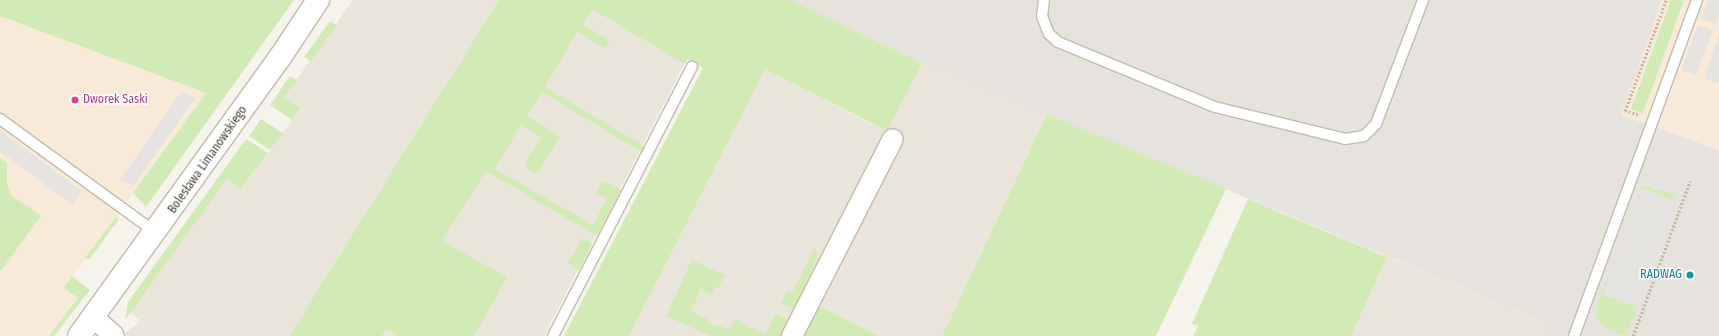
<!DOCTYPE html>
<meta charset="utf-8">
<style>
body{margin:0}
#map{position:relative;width:1719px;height:336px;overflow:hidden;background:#f6f3ec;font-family:"Fira Sans Condensed",sans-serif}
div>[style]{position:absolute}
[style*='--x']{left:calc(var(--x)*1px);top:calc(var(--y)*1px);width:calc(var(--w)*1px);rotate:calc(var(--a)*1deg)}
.residential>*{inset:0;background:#eae5da}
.commercial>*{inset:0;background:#f7ead8}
.industrial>*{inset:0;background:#e6e2dd}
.green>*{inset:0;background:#d2eab5}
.parking>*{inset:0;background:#e5e3e0}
.path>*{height:2.5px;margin-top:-1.25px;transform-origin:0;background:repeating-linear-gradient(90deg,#c4b79f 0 2px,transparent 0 4px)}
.roads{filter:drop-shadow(1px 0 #c2bbae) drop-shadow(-1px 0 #c2bbae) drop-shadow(0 1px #c2bbae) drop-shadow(0 -1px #c2bbae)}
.service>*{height:10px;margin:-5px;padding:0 5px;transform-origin:5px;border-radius:5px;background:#fff}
.minor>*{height:20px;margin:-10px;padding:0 10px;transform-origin:10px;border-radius:10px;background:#fff}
.tertiary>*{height:22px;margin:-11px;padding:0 11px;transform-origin:11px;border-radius:11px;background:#fff}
.dots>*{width:11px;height:11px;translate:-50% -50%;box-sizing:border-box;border:2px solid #fff;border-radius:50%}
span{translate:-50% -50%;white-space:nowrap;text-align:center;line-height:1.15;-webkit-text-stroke:3px #fff;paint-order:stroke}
.hotel-label{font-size:12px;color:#b23c85}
.left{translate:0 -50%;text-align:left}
.street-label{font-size:12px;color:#4b4439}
.culture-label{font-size:12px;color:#0d838f}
.right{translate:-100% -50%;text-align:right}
</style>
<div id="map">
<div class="residential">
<div style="clip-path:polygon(353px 0,499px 0,302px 315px,334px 336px,122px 336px,140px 321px,129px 311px,227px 179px,242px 189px,301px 108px,284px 97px)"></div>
<div style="clip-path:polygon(589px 0,687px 59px,544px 336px,382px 336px)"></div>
<div style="clip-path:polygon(911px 58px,1047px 114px,942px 336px,629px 336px,765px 68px,873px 125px)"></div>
<div style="clip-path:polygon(1387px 257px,1547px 323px,1542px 336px,1351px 336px)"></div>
</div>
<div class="commercial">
<div style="clip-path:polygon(1662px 0,1719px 0,1719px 150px,1620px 115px)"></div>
<div style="clip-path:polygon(0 16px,206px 93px,64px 288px,78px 298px,49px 336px,0 336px)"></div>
</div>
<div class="industrial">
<div style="clip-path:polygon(790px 0,1662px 0,1621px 115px,1719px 150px,1719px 336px,1542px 336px,1547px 323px,911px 58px)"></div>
</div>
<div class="green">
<div style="clip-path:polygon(0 0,294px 0,146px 207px,133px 193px,206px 93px,0 16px)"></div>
<div style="clip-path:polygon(499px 0,790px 0,922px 63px,887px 131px,765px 69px,629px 336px,564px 336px,703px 68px,687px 59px,685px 64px,592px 9px,582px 24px,610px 41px,604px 48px,577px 32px,545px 87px,644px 146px,641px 152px,542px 92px,527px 116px,560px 136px,537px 174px,524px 166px,541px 137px,521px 125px,495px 169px,593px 225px,607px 198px,596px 193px,602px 180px,621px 190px,597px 236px,486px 171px,442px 241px,507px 277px,474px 336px,399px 336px,386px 329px,382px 336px,289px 336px)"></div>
<div style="clip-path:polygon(1671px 0,1684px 0,1643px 113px,1631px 109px)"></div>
<div style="clip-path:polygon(330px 21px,336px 25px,311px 61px,304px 57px)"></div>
<div style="clip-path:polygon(290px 76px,297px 80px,284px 97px,301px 108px,292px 120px,270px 105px)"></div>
<div style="clip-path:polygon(1047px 114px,1226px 189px,1156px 336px,942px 336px)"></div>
<div style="clip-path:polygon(261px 119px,283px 133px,270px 150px,249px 136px)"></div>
<div style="clip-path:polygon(246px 139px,268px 153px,241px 189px,227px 179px,125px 320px,128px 302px)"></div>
<div style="clip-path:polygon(0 158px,7px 163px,7px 183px,11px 195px,41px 216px,0 272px)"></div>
<div style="clip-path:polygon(1645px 186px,1677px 195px,1675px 201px,1641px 188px,1635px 205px,1640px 188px)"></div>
<div style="clip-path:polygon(1248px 199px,1387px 257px,1351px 336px,1193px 336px,1198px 326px,1192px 324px)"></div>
<div style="clip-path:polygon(116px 217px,119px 219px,89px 260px,85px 258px)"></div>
<div style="clip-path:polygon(582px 238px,592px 244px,579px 270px,568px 264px)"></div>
<div style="clip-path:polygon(815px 248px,818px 255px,795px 309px,781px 304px,787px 291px,792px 293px)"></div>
<div style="clip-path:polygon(692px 260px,725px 275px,718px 288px,715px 287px,711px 295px,701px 289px,691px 311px,708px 319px,709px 324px,714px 326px,718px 325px,730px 330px,735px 319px,765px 335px,776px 313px,789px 321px,781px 336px,711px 336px,666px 316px)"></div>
<div style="clip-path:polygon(72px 276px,90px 290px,54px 336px,49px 336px,78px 298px,64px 288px)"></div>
<div style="clip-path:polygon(1607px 279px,1609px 279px,1603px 295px,1637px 307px,1626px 336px,1605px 329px,1596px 316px,1597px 305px)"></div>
<div style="clip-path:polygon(816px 304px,821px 307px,879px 336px,799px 336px)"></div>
</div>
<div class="parking">
<div style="clip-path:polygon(1708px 0,1719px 0,1719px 14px,1715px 24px,1701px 19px)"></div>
<div style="clip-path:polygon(1698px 25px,1713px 30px,1696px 75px,1681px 70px)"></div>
<div style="clip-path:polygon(1719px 35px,1719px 83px,1704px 78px)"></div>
<div style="clip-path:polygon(181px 92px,196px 97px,134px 185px,120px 180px)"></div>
<div style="clip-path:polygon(0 131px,82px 191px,72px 205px,0 151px)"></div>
<div style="clip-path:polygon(1641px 188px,1675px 201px,1637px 307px,1603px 295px)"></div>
</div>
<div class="path">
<div style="--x:1638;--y:115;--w:14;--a:-163"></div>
<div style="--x:1625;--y:111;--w:118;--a:-69.7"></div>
<div style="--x:1633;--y:336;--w:165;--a:-69.8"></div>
</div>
<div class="roads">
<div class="service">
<div style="--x:1044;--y:0;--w:16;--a:97"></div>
<div style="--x:1042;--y:16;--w:19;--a:69"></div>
<div style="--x:1049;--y:34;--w:12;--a:42"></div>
<div style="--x:1058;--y:42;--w:170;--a:22.5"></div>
<div style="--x:1215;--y:107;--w:134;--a:13.8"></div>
<div style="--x:1345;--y:139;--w:19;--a:-9"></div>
<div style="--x:1364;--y:136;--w:17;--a:-45"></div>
<div style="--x:1376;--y:124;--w:133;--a:-69.2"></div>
<div style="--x:0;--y:119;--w:192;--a:36.1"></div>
<div style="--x:553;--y:336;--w:303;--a:-62.7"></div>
<div style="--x:1574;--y:336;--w:358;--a:-69.9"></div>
</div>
<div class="minor">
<div style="--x:93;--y:317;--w:28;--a:42"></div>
<div style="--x:792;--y:336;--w:221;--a:-62.9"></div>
</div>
<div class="tertiary">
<div style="--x:79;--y:336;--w:345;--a:-54.2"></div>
<div style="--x:281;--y:56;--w:67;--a:-56.5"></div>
</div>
</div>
<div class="dots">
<div style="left:75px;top:100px;background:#d1479c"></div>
<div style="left:1690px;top:275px;background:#0f9aa8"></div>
</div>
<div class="hotel-label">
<span class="left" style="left:83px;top:100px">Dworek Saski</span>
</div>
<div class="street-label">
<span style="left:208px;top:160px;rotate:-55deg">Bolesława Limanowskiego</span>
</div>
<div class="culture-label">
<span class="right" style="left:1682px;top:275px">RADWAG</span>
</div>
</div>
